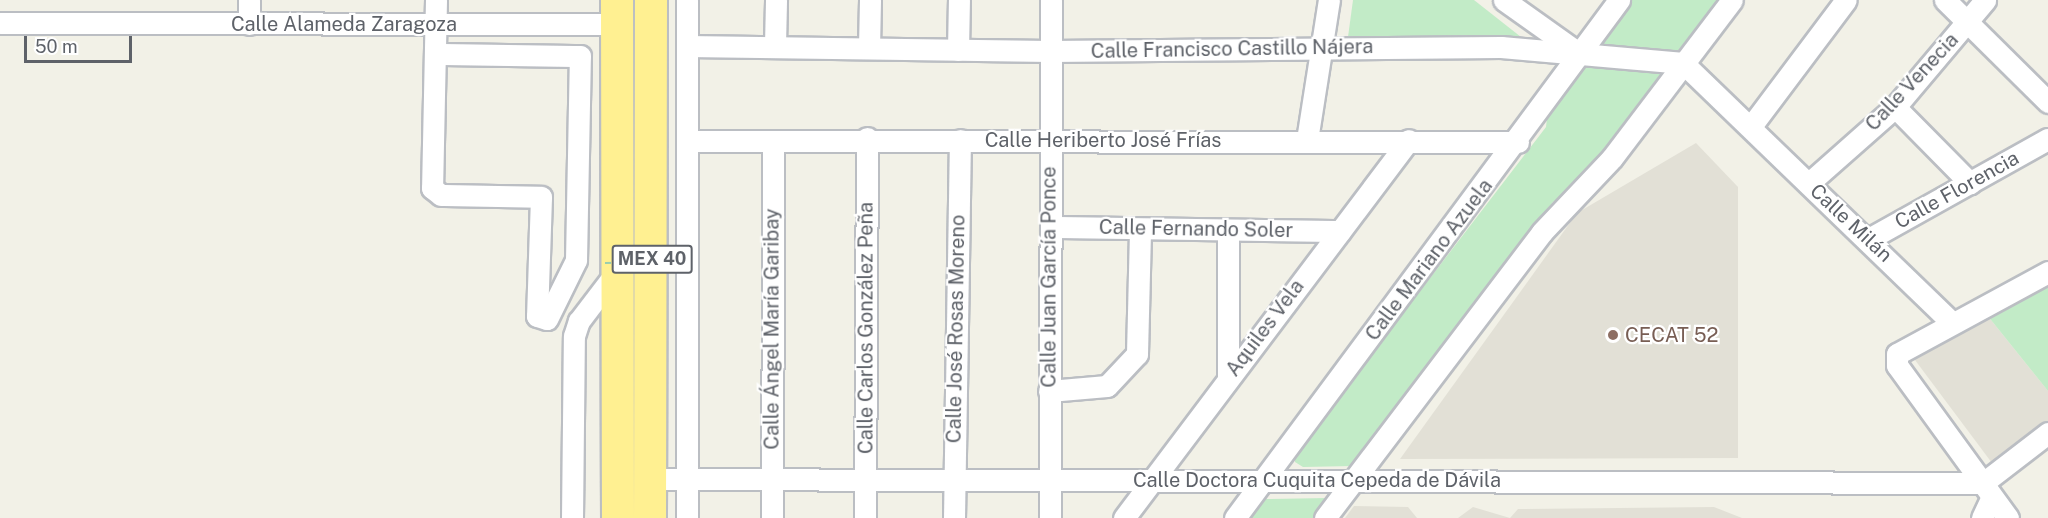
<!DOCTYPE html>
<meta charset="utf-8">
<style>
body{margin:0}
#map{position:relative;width:2048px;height:518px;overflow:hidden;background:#f2f1e7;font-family:"Public Sans",sans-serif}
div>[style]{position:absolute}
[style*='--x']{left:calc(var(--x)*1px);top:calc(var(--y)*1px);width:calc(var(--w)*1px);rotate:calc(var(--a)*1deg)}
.education>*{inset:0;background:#e2e0d6}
.green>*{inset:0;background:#c2ebc7}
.roads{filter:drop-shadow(2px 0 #bbbec3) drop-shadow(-2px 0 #bbbec3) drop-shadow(0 2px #bbbec3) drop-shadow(0 -2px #bbbec3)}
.minor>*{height:21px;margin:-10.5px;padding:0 10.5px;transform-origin:10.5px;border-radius:10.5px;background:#fff}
.highway>*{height:32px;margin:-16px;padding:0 16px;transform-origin:16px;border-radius:16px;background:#fff091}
.path-bridge>*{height:2px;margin-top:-1px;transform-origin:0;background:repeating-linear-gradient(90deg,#99cdaf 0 6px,transparent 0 9px)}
.dots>*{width:16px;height:16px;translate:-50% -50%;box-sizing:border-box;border:3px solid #fff;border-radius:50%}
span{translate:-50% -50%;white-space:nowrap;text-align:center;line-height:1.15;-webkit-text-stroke:4.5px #fff;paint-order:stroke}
.shield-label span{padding:2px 4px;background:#fff;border:2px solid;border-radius:4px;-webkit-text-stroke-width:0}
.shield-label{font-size:18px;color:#5e6269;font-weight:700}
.street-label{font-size:20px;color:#5e6269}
.education-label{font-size:20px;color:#785e54}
.left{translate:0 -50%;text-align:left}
.scale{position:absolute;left:24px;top:36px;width:108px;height:27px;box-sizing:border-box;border:3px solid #5e6269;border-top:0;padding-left:8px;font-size:18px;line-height:21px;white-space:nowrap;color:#5e6269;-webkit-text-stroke:4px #fff;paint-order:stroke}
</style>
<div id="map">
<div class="education">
<div style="clip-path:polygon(1696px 143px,1738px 187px,1738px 458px,1400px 459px,1577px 213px)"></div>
<div style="clip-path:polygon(1987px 315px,2048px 391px,2048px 421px,1992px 463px,1912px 356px)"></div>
<div style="clip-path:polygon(1354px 506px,1408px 507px,1417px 518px,1345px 518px)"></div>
<div style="clip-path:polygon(1473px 507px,1510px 518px,1518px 509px,1714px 507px,1742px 518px,1458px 518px)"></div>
</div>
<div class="green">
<div style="clip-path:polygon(1353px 0,1474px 0,1521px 37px,1348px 37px)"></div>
<div style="clip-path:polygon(1632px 0,1721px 0,1681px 52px,1598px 47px)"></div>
<div style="clip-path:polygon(1581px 65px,1664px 71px,1584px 182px,1553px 202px,1353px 466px,1303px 467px,1295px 462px,1295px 454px,1546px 127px,1548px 109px)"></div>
<div style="clip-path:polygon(2048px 280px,2048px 391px,1987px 315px)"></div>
<div style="clip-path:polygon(1328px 498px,1313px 518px,1251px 518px,1266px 499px)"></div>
</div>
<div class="roads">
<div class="minor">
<div style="--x:436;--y:0;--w:188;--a:91.2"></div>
<div style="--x:432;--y:188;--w:11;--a:38"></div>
<div style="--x:441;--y:195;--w:100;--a:1.1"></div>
<div style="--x:541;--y:197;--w:119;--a:91.9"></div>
<div style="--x:537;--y:316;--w:10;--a:17"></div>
<div style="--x:547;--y:319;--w:66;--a:-63.8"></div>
<div style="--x:576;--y:260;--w:204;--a:-88.9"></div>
<div style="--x:580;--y:56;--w:144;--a:-179.2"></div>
<div style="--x:1504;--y:0;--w:93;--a:35.4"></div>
<div style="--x:1945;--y:0;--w:145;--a:44.7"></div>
<div style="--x:0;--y:23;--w:616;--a:0.09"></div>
<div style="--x:249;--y:24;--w:24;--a:-90"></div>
<div style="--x:775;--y:45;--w:45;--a:-88.7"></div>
<div style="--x:687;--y:46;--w:363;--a:0.8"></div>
<div style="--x:1050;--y:51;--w:451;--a:-0.5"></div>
<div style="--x:1501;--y:47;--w:183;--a:5"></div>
<div style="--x:1683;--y:63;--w:373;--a:44"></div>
<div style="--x:869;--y:48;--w:48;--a:-88.8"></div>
<div style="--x:958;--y:50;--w:50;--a:-88.9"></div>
<div style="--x:1895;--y:107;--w:107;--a:45.4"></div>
<div style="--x:1752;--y:125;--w:156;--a:-53.1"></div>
<div style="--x:1307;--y:140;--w:142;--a:-81.1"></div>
<div style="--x:687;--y:141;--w:831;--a:0.07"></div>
<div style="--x:1809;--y:183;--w:115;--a:-41.5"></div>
<div style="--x:1895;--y:107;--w:140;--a:-49.9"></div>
<div style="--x:1051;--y:227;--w:289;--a:0.8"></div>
<div style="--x:1228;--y:230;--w:146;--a:90"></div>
<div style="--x:1867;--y:240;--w:207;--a:-29.2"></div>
<div style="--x:1049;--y:391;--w:58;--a:-4.9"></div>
<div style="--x:1107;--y:386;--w:44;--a:-46.8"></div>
<div style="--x:1137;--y:354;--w:125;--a:-88.6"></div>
<div style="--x:650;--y:479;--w:1333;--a:0.17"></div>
<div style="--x:1983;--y:483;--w:82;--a:-37.6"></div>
<div style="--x:572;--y:518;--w:182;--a:-89.4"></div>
<div style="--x:574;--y:336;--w:16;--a:-72"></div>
<div style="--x:579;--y:321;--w:58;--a:-52.7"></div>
<div style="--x:687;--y:518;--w:518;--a:-90"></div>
<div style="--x:772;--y:518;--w:377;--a:-89.8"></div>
<div style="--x:865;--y:518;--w:380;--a:-89.7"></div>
<div style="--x:954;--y:518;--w:378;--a:-89.1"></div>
<div style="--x:1050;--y:518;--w:518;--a:-89.89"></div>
<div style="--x:1124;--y:518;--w:473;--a:-53"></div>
<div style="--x:1235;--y:518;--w:645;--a:-53.45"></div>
<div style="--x:1325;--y:518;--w:359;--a:-52.8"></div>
<div style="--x:1542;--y:232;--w:102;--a:-46.6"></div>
<div style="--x:1612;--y:158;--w:198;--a:-52.8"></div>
<div style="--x:1982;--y:518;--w:23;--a:-65"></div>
<div style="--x:2008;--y:518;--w:189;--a:-126"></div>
<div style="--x:1897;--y:365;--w:11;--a:-90"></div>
<div style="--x:1897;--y:354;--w:172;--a:-28.5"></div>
</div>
<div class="highway">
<div style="--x:617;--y:0;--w:518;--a:89.89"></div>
<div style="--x:650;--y:518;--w:518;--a:-89.89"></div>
</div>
</div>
<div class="path-bridge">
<div style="--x:605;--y:263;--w:58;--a:-1"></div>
</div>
<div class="dots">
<div style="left:1613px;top:335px;background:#8d6e63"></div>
</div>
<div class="shield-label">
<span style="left:652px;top:259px">MEX 40</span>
</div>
<div class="street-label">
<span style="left:344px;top:24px">Calle Alameda Zaragoza</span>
<span style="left:1232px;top:49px;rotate:-1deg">Calle Francisco Castillo Nájera</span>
<span style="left:1912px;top:82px;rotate:-47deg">Calle Venecia</span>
<span style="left:1103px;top:140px">Calle Heriberto José Frías</span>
<span style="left:1957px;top:190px;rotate:-29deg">Calle Florencia</span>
<span style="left:1851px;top:223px;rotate:43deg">Calle Milán</span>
<span style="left:1196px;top:229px;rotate:1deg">Calle Fernando Soler</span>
<span style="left:1429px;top:260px;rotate:-53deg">Calle Mariano Azuela</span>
<span style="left:1049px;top:277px;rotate:-90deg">Calle Juan García Ponce</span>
<span style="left:866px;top:328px;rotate:-90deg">Calle Carlos González Peña</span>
<span style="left:1265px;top:328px;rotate:-53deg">Aquiles Vela</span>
<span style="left:772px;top:329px;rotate:-90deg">Calle Ángel María Garibay</span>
<span style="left:956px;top:329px;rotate:-89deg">Calle José Rosas Moreno</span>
<span style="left:1317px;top:480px">Calle Doctora Cuquita Cepeda de Dávila</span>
</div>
<div class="education-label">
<span class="left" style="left:1625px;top:335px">CECAT 52</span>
</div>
<div class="scale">50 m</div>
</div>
